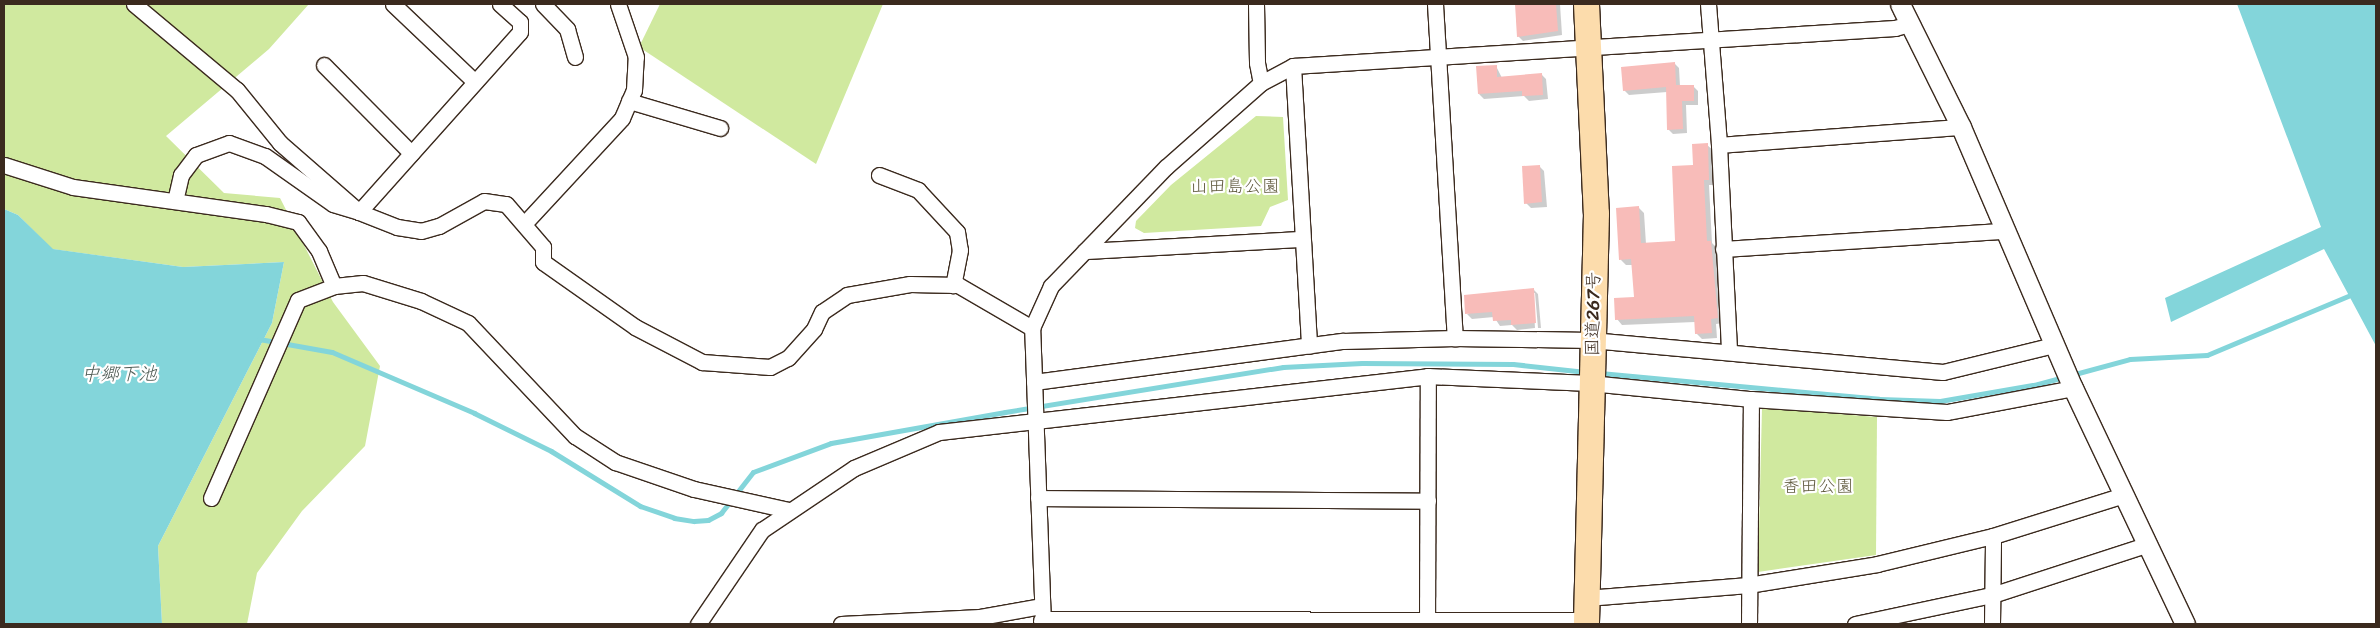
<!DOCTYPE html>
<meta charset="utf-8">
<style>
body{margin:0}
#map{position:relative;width:2380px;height:628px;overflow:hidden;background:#fff;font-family:Sriracha,"Klee One",sans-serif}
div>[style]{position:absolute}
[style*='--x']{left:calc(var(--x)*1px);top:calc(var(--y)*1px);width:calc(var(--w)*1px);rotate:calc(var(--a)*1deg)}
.green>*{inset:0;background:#d0e99f}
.water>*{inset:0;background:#83d5da}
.shadow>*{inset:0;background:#0003}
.stream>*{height:5px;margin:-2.5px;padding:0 2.5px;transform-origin:2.5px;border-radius:2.5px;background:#83d5da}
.building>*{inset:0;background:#f8bcb9}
.roads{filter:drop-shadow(1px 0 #3b2a1e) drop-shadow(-1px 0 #3b2a1e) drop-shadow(0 1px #3b2a1e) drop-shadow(0 -1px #3b2a1e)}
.minor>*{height:15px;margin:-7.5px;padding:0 7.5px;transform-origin:7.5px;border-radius:7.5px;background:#fff}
.tertiary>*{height:19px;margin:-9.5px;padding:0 9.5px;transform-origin:9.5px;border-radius:9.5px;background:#fff}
.trunk>*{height:25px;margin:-12.5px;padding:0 12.5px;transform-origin:12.5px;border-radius:12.5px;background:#fcdcac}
span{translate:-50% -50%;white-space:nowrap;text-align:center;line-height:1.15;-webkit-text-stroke:4.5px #fff;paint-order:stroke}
.park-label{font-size:18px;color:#605a3e}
.street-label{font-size:18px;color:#3b2a1e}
.water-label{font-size:19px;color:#515d56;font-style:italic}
.frame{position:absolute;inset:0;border:5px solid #3b2a1e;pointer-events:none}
</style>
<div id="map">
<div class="green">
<div style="clip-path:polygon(4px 4px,309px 4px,269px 49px,166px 136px,224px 193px,280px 198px,333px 302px,380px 366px,365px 446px,302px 511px,257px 573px,247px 624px,162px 624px,158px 546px,272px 323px,284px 262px,183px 267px,52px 249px,18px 215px,4px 209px)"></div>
<div style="clip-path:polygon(660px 4px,883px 4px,816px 164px,639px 47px)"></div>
<div style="clip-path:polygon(1256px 116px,1283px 117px,1288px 200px,1270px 207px,1261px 226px,1144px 233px,1135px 228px,1136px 221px,1171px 185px)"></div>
<div style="clip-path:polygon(1762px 408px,1877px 417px,1876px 555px,1758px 572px)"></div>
</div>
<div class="water">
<div style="clip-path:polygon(2237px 4px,2376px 4px,2376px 346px,2324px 249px,2171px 322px,2165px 298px,2321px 227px)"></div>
<div style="clip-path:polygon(4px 209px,18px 215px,53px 249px,183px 267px,284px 262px,272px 323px,158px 546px,162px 624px,4px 624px)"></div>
</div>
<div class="shadow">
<div style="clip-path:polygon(1517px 4px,1560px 4px,1562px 35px,1523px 41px,1518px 36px)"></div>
<div style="clip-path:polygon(1675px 64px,1679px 68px,1680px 86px,1693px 86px,1698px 91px,1698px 105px,1686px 105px,1687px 133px,1673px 134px,1668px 129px,1667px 92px,1629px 95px,1624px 90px)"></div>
<div style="clip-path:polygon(1496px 66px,1502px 78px,1541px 74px,1546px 79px,1548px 99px,1529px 101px,1524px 96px,1484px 99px,1479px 94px)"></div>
<div style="clip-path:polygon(1707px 145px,1713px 150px,1714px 185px,1709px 185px,1712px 243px,1717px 248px,1723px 323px,1716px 324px,1717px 338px,1702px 339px,1696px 333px,1695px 322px,1622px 325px,1617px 319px,1635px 298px,1633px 265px,1626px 265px,1621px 260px,1638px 207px,1644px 213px,1646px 244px,1676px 242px,1694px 166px)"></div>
<div style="clip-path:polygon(1539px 166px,1544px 171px,1547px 207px,1531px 208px,1526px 203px)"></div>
<div style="clip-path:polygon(1533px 289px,1538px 294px,1541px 328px,1538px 328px,1535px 293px,1533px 293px,1535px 328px,1517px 330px,1512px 325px,1500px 326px,1494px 317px,1472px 319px,1467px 314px)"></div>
</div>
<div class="stream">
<div style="--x:259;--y:339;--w:74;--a:10.1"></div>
<div style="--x:332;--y:352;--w:155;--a:23.2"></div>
<div style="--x:474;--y:413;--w:86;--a:26.3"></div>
<div style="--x:551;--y:451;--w:105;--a:31.7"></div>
<div style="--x:640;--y:506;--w:36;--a:19"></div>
<div style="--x:674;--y:518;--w:20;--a:9"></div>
<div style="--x:694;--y:521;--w:14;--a:-4"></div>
<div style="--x:708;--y:520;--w:15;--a:-28"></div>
<div style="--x:721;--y:513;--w:52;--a:-52"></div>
<div style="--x:753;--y:472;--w:83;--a:-20.4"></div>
<div style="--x:831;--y:443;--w:177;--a:-10.1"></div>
<div style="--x:1005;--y:412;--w:282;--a:-9.2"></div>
<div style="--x:1283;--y:367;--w:79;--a:-2.9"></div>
<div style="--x:1362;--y:363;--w:151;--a:0.4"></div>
<div style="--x:1513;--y:364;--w:73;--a:6.3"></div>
<div style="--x:1600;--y:373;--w:280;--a:5.3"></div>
<div style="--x:1879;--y:399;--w:61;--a:1.9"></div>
<div style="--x:1940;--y:401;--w:99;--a:-9.8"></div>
<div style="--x:2038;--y:384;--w:95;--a:-15.2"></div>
<div style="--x:2130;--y:359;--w:77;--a:-3"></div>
<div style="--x:2207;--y:355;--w:160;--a:-22.7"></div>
</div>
<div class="building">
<div style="clip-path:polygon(1515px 4px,1556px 4px,1558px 31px,1517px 37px)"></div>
<div style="clip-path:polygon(1675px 62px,1676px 85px,1694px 85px,1694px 101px,1682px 101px,1683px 129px,1667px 130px,1666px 87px,1623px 91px,1621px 67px)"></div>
<div style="clip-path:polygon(1497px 65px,1497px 77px,1542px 73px,1543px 95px,1522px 96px,1522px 91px,1478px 94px,1476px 66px)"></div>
<div style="clip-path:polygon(1708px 143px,1709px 180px,1704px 180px,1707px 241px,1711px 241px,1718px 318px,1711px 319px,1712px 333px,1695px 334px,1694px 316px,1615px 320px,1614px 298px,1634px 297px,1631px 259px,1619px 260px,1616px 208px,1639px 206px,1641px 243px,1675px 241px,1672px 166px,1693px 165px,1692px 144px)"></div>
<div style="clip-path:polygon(1540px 165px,1542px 202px,1524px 204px,1522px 166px)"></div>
<div style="clip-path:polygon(1534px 288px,1536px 323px,1511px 325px,1511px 320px,1493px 321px,1492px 312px,1465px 314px,1464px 295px)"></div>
</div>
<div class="roads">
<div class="minor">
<div style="--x:134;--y:4;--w:134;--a:39.9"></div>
<div style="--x:237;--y:90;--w:68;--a:50.9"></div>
<div style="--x:280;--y:143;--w:105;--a:41.1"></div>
<div style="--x:359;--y:212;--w:41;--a:21.5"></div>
<div style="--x:397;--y:227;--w:24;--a:9"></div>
<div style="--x:421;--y:231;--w:19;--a:-16"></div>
<div style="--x:439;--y:226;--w:51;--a:-29.1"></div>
<div style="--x:484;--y:201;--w:22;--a:8"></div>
<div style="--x:506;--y:204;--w:57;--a:49.3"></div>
<div style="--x:543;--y:247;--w:15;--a:90"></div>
<div style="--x:543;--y:262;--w:113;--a:35.2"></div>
<div style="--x:635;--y:327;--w:76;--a:27.6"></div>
<div style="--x:702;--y:362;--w:68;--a:4.2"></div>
<div style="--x:770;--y:367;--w:20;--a:-27"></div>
<div style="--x:788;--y:358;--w:39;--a:-48"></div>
<div style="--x:814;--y:329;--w:19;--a:-65"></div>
<div style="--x:822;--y:312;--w:30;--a:-34"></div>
<div style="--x:847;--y:295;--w:64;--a:-9.9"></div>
<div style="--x:910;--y:284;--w:48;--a:1.2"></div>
<div style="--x:958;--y:285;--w:86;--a:30.2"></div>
<div style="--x:393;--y:4;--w:113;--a:43.6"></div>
<div style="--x:543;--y:4;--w:35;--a:46"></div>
<div style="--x:567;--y:29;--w:29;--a:74"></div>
<div style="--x:1256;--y:4;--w:59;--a:89"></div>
<div style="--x:1257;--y:63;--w:20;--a:79"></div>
<div style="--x:1435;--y:4;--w:335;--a:86.6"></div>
<div style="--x:1708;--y:4;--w:141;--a:85.5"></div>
<div style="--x:1719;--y:145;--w:207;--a:87.2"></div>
<div style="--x:324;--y:65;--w:124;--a:45.3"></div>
<div style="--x:1293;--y:66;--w:280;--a:86.7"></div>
<div style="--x:629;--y:101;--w:95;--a:16.5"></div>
<div style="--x:1719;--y:145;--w:243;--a:-4.3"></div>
<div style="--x:4;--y:165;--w:72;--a:17.7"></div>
<div style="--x:73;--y:187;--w:195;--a:8"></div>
<div style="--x:266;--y:214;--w:33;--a:14"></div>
<div style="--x:298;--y:222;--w:36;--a:54"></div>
<div style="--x:319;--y:251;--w:38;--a:67"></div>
<div style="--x:334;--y:286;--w:29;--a:-6"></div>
<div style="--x:363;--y:283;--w:61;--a:17.2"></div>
<div style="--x:421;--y:301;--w:52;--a:25.1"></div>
<div style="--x:468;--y:323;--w:156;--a:46.6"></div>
<div style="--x:575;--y:436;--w:48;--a:33"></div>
<div style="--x:615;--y:462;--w:83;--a:18.9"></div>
<div style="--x:694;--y:489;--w:96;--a:12.6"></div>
<div style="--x:879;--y:175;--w:42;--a:21"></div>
<div style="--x:918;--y:190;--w:57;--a:47.1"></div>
<div style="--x:957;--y:232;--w:18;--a:81"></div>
<div style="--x:960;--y:250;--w:36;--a:101"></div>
<div style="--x:175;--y:201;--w:27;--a:-77"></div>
<div style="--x:181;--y:175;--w:25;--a:-53"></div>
<div style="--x:196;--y:155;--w:35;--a:-20"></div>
<div style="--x:229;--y:143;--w:38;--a:20"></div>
<div style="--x:265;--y:156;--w:83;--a:35.2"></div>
<div style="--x:333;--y:204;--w:27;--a:17"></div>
<div style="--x:359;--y:212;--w:241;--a:-48.2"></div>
<div style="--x:520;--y:32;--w:10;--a:-90"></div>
<div style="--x:520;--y:22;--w:27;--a:-138"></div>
<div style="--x:524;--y:224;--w:144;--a:-47.2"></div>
<div style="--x:622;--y:118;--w:30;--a:-67"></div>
<div style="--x:634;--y:90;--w:33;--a:-87"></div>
<div style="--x:636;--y:57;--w:56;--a:-108.8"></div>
<div style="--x:1723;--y:249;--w:282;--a:-3.7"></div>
<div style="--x:1085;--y:251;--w:216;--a:-3.2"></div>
<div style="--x:1034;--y:382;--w:312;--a:-7.6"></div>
<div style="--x:1343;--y:341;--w:112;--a:-1.5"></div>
<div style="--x:1455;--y:338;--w:136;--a:0.8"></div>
<div style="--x:1591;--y:340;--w:353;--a:5.2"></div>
<div style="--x:1943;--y:372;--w:114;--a:-13.7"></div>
<div style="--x:211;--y:498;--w:216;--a:-66.3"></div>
<div style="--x:298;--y:300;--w:39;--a:-21"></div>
<div style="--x:1038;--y:498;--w:390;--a:0.4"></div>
<div style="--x:1586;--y:598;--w:163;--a:-4.6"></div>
<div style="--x:1748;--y:585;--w:131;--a:-9.2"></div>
<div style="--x:1877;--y:564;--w:119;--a:-13.6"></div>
<div style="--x:1993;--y:536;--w:137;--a:-17.4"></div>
<div style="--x:698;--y:624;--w:114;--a:-55.8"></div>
<div style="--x:762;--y:530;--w:111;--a:-34"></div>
<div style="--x:854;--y:468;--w:92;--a:-23"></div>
<div style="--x:939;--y:432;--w:492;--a:-6.5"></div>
<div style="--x:1428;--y:376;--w:162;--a:2.5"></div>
<div style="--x:1590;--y:383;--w:162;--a:5.7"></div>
<div style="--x:1751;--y:399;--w:196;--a:3.8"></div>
<div style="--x:1947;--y:412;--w:128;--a:-10.8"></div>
<div style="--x:841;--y:624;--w:139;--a:-2.9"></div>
<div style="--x:980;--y:617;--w:63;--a:-10.1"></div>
<div style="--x:1043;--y:624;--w:296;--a:-92.1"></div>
<div style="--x:1032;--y:328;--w:46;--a:-65.7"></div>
<div style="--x:1051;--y:286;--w:165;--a:-46"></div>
<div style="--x:1166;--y:167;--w:127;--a:-41.5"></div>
<div style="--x:1261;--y:83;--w:36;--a:-28"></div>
<div style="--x:1293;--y:66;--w:603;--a:-3.61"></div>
<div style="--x:1895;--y:28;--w:15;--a:-16"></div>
<div style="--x:1427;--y:624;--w:248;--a:-89.8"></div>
<div style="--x:1749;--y:624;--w:225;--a:-89.5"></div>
<div style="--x:1855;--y:624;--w:140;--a:-12"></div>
<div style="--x:1992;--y:595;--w:162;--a:-18"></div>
<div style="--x:1992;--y:624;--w:88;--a:-89.3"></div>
</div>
<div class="tertiary">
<div style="--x:1900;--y:4;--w:137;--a:63.6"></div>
<div style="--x:1961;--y:127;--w:284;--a:66.8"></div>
<div style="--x:2073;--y:388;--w:261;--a:64.6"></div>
<div style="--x:1043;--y:621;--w:543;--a:0.11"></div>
</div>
<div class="trunk">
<div style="--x:1586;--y:4;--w:209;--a:87.3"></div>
<div style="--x:1596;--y:213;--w:411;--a:91.4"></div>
</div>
</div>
<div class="park-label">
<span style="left:1235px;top:186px">山田島公園</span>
<span style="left:1818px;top:486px">香田公園</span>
</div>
<div class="street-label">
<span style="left:1593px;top:314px;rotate:-89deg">国道267号</span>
</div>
<div class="water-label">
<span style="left:119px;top:374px">中郷下池</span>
</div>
<div class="frame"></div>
</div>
